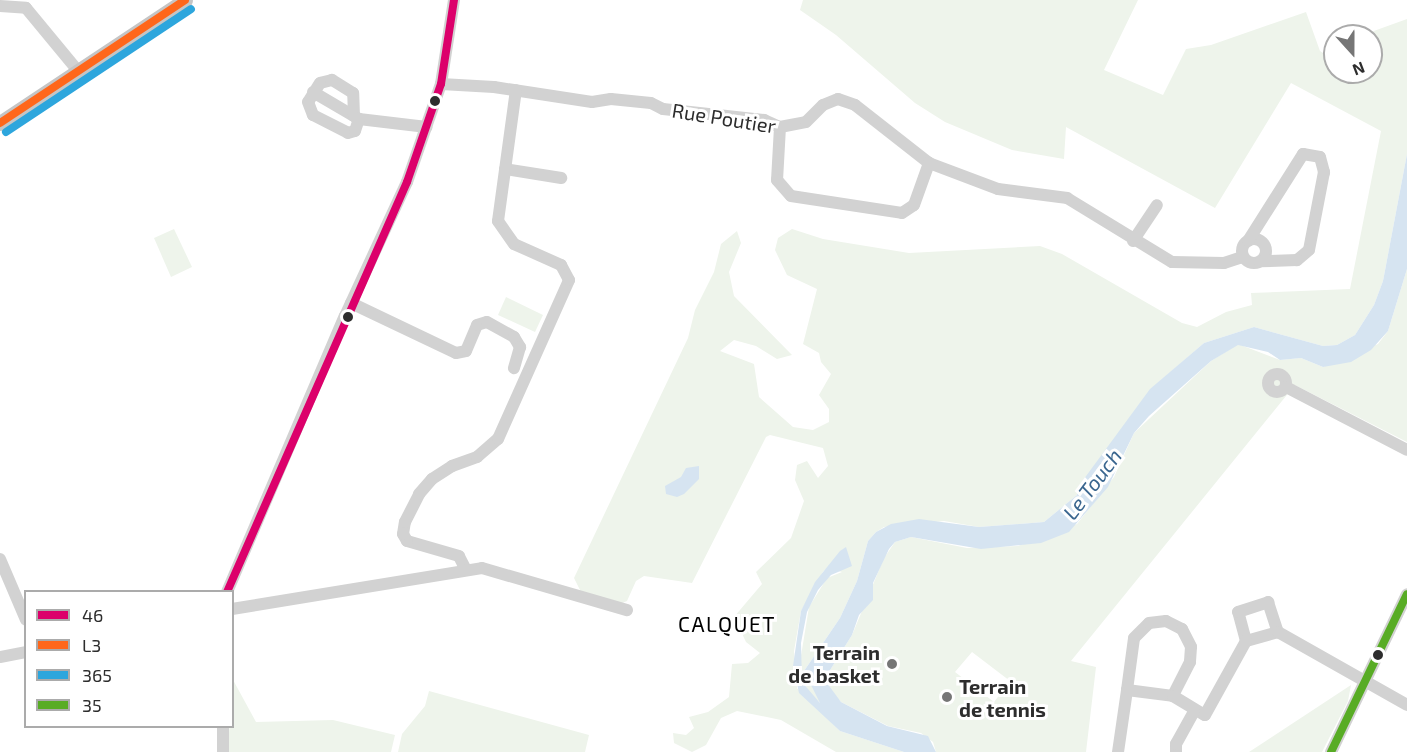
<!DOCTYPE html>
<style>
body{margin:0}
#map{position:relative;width:1407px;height:752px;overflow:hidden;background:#fff;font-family:"Exo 2",sans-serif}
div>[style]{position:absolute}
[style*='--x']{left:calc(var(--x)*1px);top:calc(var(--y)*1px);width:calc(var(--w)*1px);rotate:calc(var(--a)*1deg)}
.green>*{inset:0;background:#eef4eb}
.water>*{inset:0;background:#d6e4f1}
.minor>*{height:12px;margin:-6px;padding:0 6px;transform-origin:6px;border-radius:6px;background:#d2d2d2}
.minor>.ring{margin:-6px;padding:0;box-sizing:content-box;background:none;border:12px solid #d2d2d2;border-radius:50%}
.major>*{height:15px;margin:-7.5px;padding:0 7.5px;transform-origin:7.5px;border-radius:7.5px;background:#c5c5c5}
.bus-1>*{height:8px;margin:-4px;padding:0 4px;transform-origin:4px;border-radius:4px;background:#dc006b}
.bus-2>*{height:8px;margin:-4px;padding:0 4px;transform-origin:4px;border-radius:4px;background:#ff671b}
.bus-3>*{height:8px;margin:-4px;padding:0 4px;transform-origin:4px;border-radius:4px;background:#2da6dd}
.bus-4>*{height:8px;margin:-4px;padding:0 4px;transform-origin:4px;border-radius:4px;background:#58ac25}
.dots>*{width:16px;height:16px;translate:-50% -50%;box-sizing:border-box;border:3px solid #fff;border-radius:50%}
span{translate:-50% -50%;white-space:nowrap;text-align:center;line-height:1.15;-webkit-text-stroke:6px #fff;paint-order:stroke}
.street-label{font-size:20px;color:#2d2d2d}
.poi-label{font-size:20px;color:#2d2d2d;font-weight:700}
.right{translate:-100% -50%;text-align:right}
.left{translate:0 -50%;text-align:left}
.water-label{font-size:21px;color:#3a668f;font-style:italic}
.neighbourhood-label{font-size:21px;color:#000;letter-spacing:1.5px}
.legend{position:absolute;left:24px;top:590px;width:210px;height:138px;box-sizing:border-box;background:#fff;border:2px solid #ababab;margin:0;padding:8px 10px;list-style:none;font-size:18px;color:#2d2d2d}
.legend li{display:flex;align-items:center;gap:12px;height:30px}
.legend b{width:30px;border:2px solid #ababab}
.north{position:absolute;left:1323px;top:24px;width:60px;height:60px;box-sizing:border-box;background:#fff;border:2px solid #ababab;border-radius:50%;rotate:159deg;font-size:16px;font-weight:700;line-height:24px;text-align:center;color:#2d2d2d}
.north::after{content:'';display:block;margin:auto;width:21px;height:27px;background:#767676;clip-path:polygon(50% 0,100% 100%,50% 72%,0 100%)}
</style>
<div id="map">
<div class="green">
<div style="clip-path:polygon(803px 0,1138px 0,1104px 70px,1163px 95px,1186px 49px,1211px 45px,1306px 12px,1320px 51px,1335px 61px,1335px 72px,1371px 72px,1371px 50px,1377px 47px,1371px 32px,1407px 19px,1407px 154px,1383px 281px,1374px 305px,1355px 335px,1337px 345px,1323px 346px,1254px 327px,1204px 343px,1151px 389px,1077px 495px,1044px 522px,979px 527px,944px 521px,884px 527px,876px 532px,868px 541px,857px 581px,840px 618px,804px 671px,822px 704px,809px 694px,799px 668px,809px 607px,827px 578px,842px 572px,827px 568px,823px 572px,801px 611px,794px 651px,797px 688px,840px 731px,904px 752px,836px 752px,781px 720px,737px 711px,721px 718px,706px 745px,692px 752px,674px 743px,673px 733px,686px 735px,694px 728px,689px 717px,708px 712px,729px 697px,732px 664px,748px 663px,760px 653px,746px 642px,734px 617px,762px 584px,756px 572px,791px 538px,804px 501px,795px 480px,797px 465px,807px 461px,818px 478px,828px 466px,823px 448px,770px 435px,766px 437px,692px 583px,644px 576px,636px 581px,627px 601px,620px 604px,581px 592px,574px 578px,688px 338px,695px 310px,714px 272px,721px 244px,737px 231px,741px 243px,729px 272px,734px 296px,792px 355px,777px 359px,756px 346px,734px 340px,720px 351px,754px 364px,759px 397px,793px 427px,813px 430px,829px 422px,829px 409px,819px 395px,831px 374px,821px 362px,819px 353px,803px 344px,817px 289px,787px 275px,775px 250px,778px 238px,792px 229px,823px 239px,909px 253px,1040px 246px,1062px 254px,1182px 323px,1197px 327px,1226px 312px,1252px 305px,1251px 293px,1350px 289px,1381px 131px,1291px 83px,1215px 208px,1066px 127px,1064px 159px,1012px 150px,945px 122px,915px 103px,836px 35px,800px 10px)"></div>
<div style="clip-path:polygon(174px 229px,192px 267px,171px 277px,154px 238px)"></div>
<div style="clip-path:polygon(evenodd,1407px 269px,1407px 442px,1295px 385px,1071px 661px,1096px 667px,1086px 752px,936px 752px,933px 742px,921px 733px,888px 726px,841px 702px,829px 689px,827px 675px,852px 635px,884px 558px,895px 542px,911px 537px,967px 548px,1018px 546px,1077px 524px,1114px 477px,1134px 433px,1211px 361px,1238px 344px,1280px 360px,1301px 358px,1323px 367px,1378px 344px,1388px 331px,1407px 269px,972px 652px,1010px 681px,994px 702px,955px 672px,972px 652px)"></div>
<div style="clip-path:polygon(506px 297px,543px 315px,535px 332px,498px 315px)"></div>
<div style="clip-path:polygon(232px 678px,256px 722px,333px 720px,395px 735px,391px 752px,228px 752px)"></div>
<div style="clip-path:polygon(1351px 685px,1348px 701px,1322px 752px,1249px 752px)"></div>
<div style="clip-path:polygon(429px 691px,589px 735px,585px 752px,398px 752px,402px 734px,425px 706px)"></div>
</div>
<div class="water">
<div style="clip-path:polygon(1407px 154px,1407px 269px,1388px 331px,1371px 350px,1351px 362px,1323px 367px,1301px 358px,1280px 360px,1268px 352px,1238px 345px,1211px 361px,1149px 416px,1134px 433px,1108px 487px,1069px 532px,1041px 543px,981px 549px,911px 537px,895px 542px,889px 549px,873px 583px,873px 600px,859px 615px,852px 635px,827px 675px,827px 683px,841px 702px,887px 726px,928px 736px,936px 752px,904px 752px,840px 731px,799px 693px,793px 666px,801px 611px,815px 582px,840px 551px,846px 547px,852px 566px,831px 575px,818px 590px,807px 612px,801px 643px,802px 682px,820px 703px,804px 671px,840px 618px,857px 581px,868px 541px,876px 532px,891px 524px,919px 519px,979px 527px,1044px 522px,1077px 495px,1078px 487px,1150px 389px,1204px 343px,1254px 327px,1323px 346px,1337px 345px,1355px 335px,1374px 305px,1383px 281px)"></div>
<div style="clip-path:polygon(699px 466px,699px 479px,684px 494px,677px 497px,666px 494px,665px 486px,681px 477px,686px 468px)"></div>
</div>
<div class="minor">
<div style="--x:0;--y:6;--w:26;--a:4"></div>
<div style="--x:26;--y:8;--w:83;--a:50.4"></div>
<div style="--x:441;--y:84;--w:53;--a:3.2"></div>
<div style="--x:494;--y:87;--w:99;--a:8.7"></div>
<div style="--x:592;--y:102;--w:19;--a:-9"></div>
<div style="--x:611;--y:99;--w:40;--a:5.7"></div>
<div style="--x:651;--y:103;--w:13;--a:27"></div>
<div style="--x:663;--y:109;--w:102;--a:6.2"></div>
<div style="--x:764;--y:120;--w:17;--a:24"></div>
<div style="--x:780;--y:127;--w:26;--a:-11"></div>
<div style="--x:806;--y:122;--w:24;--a:-45"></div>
<div style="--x:823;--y:105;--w:16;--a:-22"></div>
<div style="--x:838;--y:99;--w:18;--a:19"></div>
<div style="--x:855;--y:105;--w:94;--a:38.1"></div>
<div style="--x:929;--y:163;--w:74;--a:20.6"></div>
<div style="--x:998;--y:189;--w:70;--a:7.4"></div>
<div style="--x:1067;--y:198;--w:123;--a:31.4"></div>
<div style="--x:1172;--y:262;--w:52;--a:1.1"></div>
<div style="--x:1224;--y:263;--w:20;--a:-18"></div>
<div style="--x:313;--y:92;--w:53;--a:30.4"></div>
<div style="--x:359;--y:119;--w:68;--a:6.7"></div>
<div style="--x:354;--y:116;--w:23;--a:-92"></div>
<div style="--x:353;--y:93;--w:25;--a:-148"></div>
<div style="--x:332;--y:80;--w:12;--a:166"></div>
<div style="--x:320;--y:83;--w:22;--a:122"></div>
<div style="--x:308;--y:102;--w:14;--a:69"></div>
<div style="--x:313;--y:115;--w:39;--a:27"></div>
<div style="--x:348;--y:133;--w:7;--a:-16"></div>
<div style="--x:355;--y:131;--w:13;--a:-72"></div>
<div style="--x:780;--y:127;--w:53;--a:93.2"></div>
<div style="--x:777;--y:180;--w:21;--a:49"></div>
<div style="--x:791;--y:196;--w:112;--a:8.7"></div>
<div style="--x:902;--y:213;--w:14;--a:-34"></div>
<div style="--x:914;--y:205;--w:45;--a:-70.3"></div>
<div style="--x:505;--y:169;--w:57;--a:9.1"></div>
<div class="ring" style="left:1242px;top:239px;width:12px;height:12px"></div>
<div style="--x:1133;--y:241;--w:43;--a:-56.3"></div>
<div style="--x:1248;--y:241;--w:103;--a:-57.7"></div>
<div style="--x:1303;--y:154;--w:17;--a:10"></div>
<div style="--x:1320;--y:157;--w:16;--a:75"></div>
<div style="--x:1324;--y:172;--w:79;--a:100.9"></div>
<div style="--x:1309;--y:250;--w:16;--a:140"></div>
<div style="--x:1297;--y:260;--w:37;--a:178"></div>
<div style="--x:351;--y:303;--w:116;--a:25.5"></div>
<div style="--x:456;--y:353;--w:10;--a:-11"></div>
<div style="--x:466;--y:351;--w:28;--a:-67"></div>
<div style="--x:477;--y:325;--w:10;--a:-17"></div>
<div style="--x:487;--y:322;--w:31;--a:29"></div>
<div style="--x:514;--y:337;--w:12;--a:59"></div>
<div style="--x:520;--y:347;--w:22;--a:106"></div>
<div class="ring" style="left:1268px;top:374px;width:6px;height:6px"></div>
<div style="--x:1286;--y:387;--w:136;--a:27.5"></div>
<div style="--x:0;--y:559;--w:66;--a:66.9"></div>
<div style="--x:465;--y:568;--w:13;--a:-117"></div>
<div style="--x:459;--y:556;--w:54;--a:-163.9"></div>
<div style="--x:407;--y:541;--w:8;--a:-120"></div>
<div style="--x:403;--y:534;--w:12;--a:-81"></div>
<div style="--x:405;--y:522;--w:31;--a:-63"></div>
<div style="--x:419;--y:494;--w:20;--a:-49"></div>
<div style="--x:432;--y:479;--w:24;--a:-33"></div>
<div style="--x:452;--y:466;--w:27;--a:-20"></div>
<div style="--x:477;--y:457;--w:28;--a:-41"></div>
<div style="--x:498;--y:439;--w:174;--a:-65.9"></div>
<div style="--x:569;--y:280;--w:17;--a:-118"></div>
<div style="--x:561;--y:265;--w:51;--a:-155.9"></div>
<div style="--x:514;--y:244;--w:28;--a:-125"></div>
<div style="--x:498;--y:221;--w:132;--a:-82.2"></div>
<div style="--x:227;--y:592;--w:300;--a:-66.9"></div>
<div style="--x:345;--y:316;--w:148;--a:-65.2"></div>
<div style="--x:407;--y:182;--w:104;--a:-70.9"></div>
<div style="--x:441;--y:84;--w:85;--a:-81.2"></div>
<div style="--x:232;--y:609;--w:253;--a:-9.3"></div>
<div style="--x:482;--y:568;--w:151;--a:16.2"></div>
<div style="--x:1278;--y:632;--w:33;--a:164"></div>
<div style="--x:1246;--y:641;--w:30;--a:-105"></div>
<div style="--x:1238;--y:612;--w:32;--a:-18"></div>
<div style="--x:1268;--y:602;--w:32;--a:72"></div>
<div style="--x:1278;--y:632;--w:148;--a:29.5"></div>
<div style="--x:0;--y:657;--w:26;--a:-11"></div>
<div style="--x:1127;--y:690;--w:52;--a:-82.3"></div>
<div style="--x:1134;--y:638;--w:21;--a:-45"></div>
<div style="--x:1149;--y:623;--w:17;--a:-7"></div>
<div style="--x:1166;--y:621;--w:18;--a:27"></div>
<div style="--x:1182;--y:629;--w:20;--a:63"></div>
<div style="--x:1191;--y:647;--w:15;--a:94"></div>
<div style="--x:1190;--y:662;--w:38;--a:117"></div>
<div style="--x:223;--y:726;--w:26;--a:90"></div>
<div style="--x:1118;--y:752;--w:63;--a:-81.7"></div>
<div style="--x:1127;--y:690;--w:46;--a:7.4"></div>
<div style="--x:1173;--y:696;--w:37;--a:31"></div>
<div style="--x:1205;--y:715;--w:85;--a:-61"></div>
<div style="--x:1176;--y:752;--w:8;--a:-90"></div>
<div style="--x:1176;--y:744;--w:37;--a:-61"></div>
<div style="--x:1331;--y:752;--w:175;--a:-64.3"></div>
</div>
<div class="major">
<div style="--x:0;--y:123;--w:222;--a:-33.6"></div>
</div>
<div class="bus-1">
<div style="--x:227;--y:592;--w:448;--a:-66.3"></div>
<div style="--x:407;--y:182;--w:104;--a:-70.9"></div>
<div style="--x:441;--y:84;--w:85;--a:-81.2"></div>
</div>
<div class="bus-2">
<div style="--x:0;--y:123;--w:222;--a:-33.6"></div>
</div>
<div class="bus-3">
<div style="--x:6;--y:132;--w:222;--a:-33.6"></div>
</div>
<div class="bus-4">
<div style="--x:1331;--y:752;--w:175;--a:-64.3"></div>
</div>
<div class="dots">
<div style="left:435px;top:101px;background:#2d2d2d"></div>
<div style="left:348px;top:317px;background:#2d2d2d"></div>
<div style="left:1378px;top:655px;background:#2d2d2d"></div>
<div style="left:892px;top:664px;background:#767676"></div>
<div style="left:947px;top:697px;background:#767676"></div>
</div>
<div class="street-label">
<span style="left:724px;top:118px;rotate:9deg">Rue Poutier</span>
</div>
<div class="poi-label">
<span class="right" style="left:880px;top:664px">Terrain<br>de basket</span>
<span class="left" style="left:959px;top:698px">Terrain<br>de tennis</span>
</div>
<div class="water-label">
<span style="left:1092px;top:484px;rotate:-53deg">Le Touch</span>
</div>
<div class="neighbourhood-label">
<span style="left:727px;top:624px">CALQUET</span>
</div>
<ul class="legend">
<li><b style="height:8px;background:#dc006b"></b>46</li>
<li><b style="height:8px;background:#ff671b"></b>L3</li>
<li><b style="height:8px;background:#2da6dd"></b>365</li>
<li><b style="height:8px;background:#58ac25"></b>35</li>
</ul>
<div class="north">N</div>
</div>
